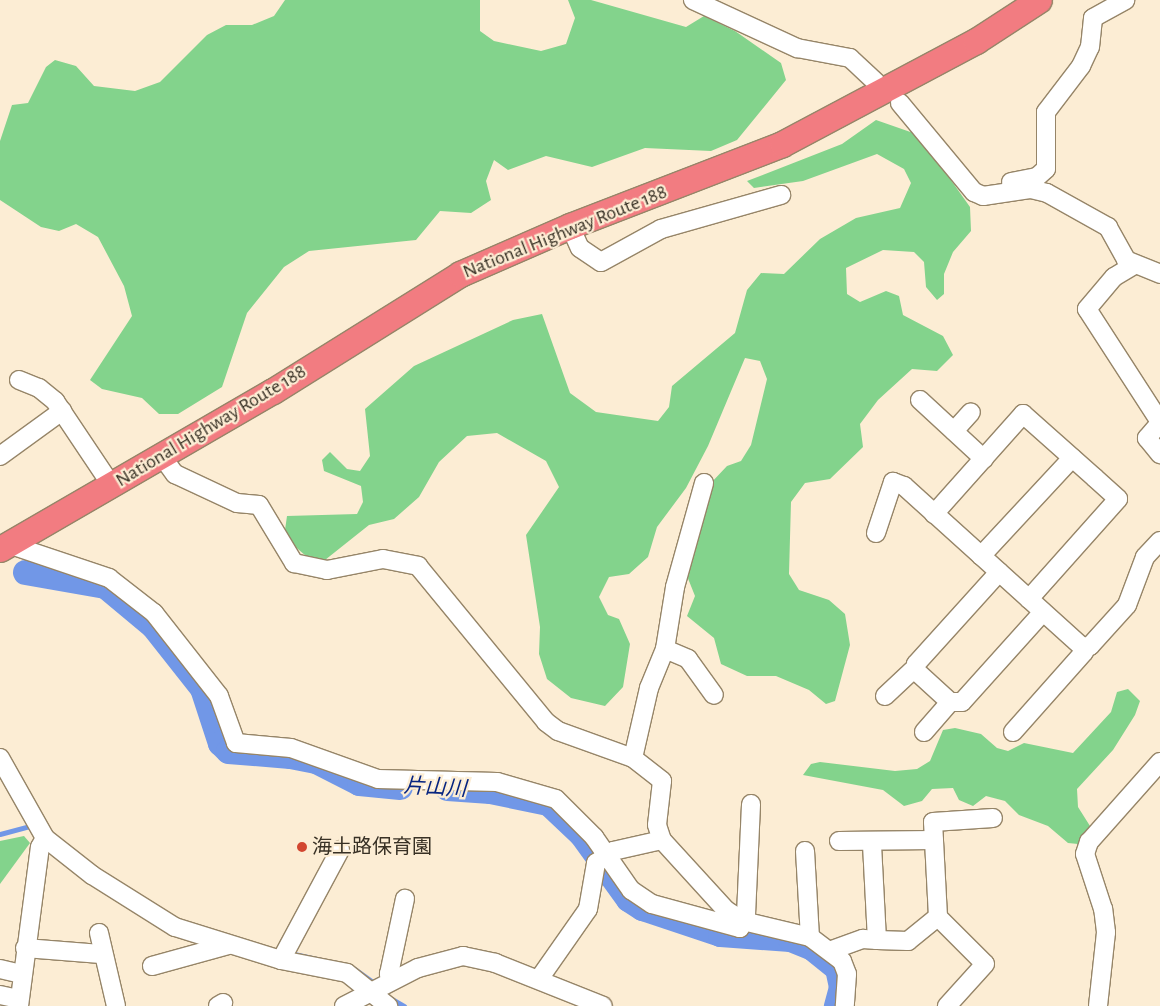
<!DOCTYPE html>
<meta charset="utf-8">
<style>
body{margin:0}
#map{position:relative;width:1160px;height:1006px;overflow:hidden;background:#fcedd4;font-family:"Alegreya Sans","Noto Sans JP",sans-serif}
div>[style]{position:absolute}
[style*='--x']{left:calc(var(--x)*1px);top:calc(var(--y)*1px);width:calc(var(--w)*1px);rotate:calc(var(--a)*1deg)}
.forest>*{inset:0;background:#83d38c}
.stream>*{height:4.5px;margin:-2.25px;padding:0 2.25px;transform-origin:2.25px;border-radius:2.25px;background:#7197e7}
.river>*{height:25px;margin:-12.5px;padding:0 12.5px;transform-origin:12.5px;border-radius:12.5px;background:#7197e7}
.roads{filter:drop-shadow(1px 0 #968568) drop-shadow(-1px 0 #968568) drop-shadow(0 1px #968568) drop-shadow(0 -1px #968568)}
.minor>*{height:18px;margin:-9px;padding:0 9px;transform-origin:9px;border-radius:9px;background:#fff}
.highway>*{height:25px;margin:-12.5px;padding:0 12.5px;transform-origin:12.5px;border-radius:12.5px;background:#f27c81}
.dots>*{width:14px;height:14px;translate:-50% -50%;box-sizing:border-box;border:2px solid #fcedd4;border-radius:50%}
span{translate:-50% -50%;white-space:nowrap;text-align:center;line-height:1.15;-webkit-text-stroke:4.5px #fcedd4;paint-order:stroke}
.street-label{font-size:20px;color:#383125}
.poi-label{font-size:20px;color:#383125}
.left{translate:0 -50%;text-align:left}
.water-label{font-size:21px;color:#062480;font-style:italic}
</style>
<div id="map">
<div class="forest">
<div style="clip-path:polygon(285px 0,480px 0,480px 31px,494px 41px,541px 51px,566px 44px,575px 18px,568px 0,591px 0,686px 27px,704px 16px,735px 31px,781px 63px,786px 80px,737px 140px,711px 151px,645px 148px,592px 167px,546px 156px,508px 170px,494px 160px,486px 181px,491px 200px,471px 213px,440px 211px,416px 240px,309px 251px,284px 267px,247px 313px,222px 387px,178px 414px,159px 414px,142px 398px,102px 389px,90px 380px,132px 316px,124px 286px,98px 237px,76px 224px,59px 231px,41px 227px,0 200px,0 141px,12px 105px,28px 103px,46px 67px,55px 60px,76px 66px,94px 86px,135px 91px,160px 82px,207px 35px,226px 25px,252px 25px,274px 16px)"></div>
<div style="clip-path:polygon(876px 120px,919px 135px,970px 207px,971px 231px,953px 252px,944px 274px,944px 294px,937px 300px,926px 287px,924px 262px,914px 252px,883px 250px,846px 268px,847px 294px,860px 302px,886px 291px,899px 296px,903px 315px,943px 336px,953px 355px,937px 371px,912px 369px,878px 400px,860px 424px,863px 447px,830px 479px,805px 483px,791px 502px,789px 574px,799px 590px,829px 600px,845px 614px,850px 645px,835px 701px,826px 704px,809px 690px,776px 676px,747px 676px,721px 664px,714px 638px,687px 616px,695px 596px,687px 576px,701px 514px,710px 484px,727px 466px,741px 461px,751px 445px,767px 379px,760px 361px,745px 358px,708px 446px,686px 488px,657px 527px,648px 557px,629px 574px,609px 577px,599px 597px,608px 615px,619px 619px,630px 644px,623px 687px,605px 706px,571px 698px,547px 679px,539px 654px,540px 627px,526px 535px,559px 487px,546px 461px,497px 433px,467px 436px,439px 462px,419px 497px,394px 519px,369px 525px,325px 560px,306px 556px,284px 537px,287px 516px,357px 514px,363px 502px,361px 486px,324px 471px,322px 460px,330px 452px,347px 469px,360px 471px,370px 456px,365px 409px,414px 366px,513px 320px,542px 314px,570px 393px,596px 412px,658px 421px,669px 407px,672px 386px,735px 333px,747px 290px,761px 273px,784px 274px,820px 239px,856px 218px,900px 208px,911px 183px,904px 169px,877px 154px,803px 181px,754px 188px,747px 181px,842px 144px)"></div>
<div style="clip-path:polygon(1128px 689px,1140px 701px,1135px 715px,1113px 750px,1077px 789px,1078px 807px,1090px 826px,1078px 844px,1068px 843px,1048px 826px,1019px 815px,1005px 801px,986px 796px,973px 806px,959px 800px,953px 788px,932px 789px,922px 801px,904px 806px,883px 790px,803px 775px,811px 764px,820px 762px,895px 771px,917px 769px,930px 761px,943px 730px,955px 728px,981px 734px,997px 748px,1008px 751px,1024px 743px,1073px 753px,1111px 712px,1117px 692px)"></div>
<div style="clip-path:polygon(24px 836px,30px 843px,0 884px,0 841px)"></div>
</div>
<div class="stream">
<div style="--x:0;--y:834;--w:34;--a:-15"></div>
<div style="--x:290;--y:953;--w:59;--a:12.6"></div>
<div style="--x:355;--y:969;--w:27;--a:36"></div>
<div style="--x:392;--y:999;--w:14;--a:30"></div>
</div>
<div class="river">
<div style="--x:25;--y:572;--w:81;--a:9.9"></div>
<div style="--x:105;--y:586;--w:62;--a:39.8"></div>
<div style="--x:153;--y:626;--w:79;--a:51.7"></div>
<div style="--x:202;--y:688;--w:58;--a:71.9"></div>
<div style="--x:220;--y:743;--w:11;--a:45"></div>
<div style="--x:228;--y:751;--w:62;--a:4.6"></div>
<div style="--x:290;--y:756;--w:26;--a:11"></div>
<div style="--x:316;--y:761;--w:48;--a:27.1"></div>
<div style="--x:359;--y:783;--w:41;--a:5.6"></div>
<div style="--x:447;--y:788;--w:43;--a:4"></div>
<div style="--x:490;--y:791;--w:59;--a:11.7"></div>
<div style="--x:548;--y:803;--w:45;--a:43.2"></div>
<div style="--x:581;--y:834;--w:80;--a:54.1"></div>
<div style="--x:628;--y:899;--w:17;--a:33"></div>
<div style="--x:642;--y:908;--w:82;--a:18.4"></div>
<div style="--x:720;--y:934;--w:70;--a:4.1"></div>
<div style="--x:790;--y:939;--w:24;--a:22"></div>
<div style="--x:812;--y:948;--w:32;--a:39"></div>
<div style="--x:837;--y:968;--w:19;--a:78"></div>
<div style="--x:841;--y:987;--w:20;--a:105"></div>
</div>
<div class="roads">
<div class="minor">
<div style="--x:693;--y:0;--w:115;--a:24.8"></div>
<div style="--x:797;--y:48;--w:54;--a:10.7"></div>
<div style="--x:850;--y:58;--w:35;--a:43"></div>
<div style="--x:900;--y:103;--w:116;--a:50.3"></div>
<div style="--x:974;--y:192;--w:10;--a:24"></div>
<div style="--x:983;--y:196;--w:49;--a:-8.3"></div>
<div style="--x:1031;--y:189;--w:16;--a:14"></div>
<div style="--x:1047;--y:193;--w:70;--a:29.1"></div>
<div style="--x:1108;--y:227;--w:38;--a:61"></div>
<div style="--x:1126;--y:260;--w:37;--a:22"></div>
<div style="--x:1011;--y:182;--w:26;--a:-11"></div>
<div style="--x:1037;--y:177;--w:12;--a:-42"></div>
<div style="--x:1046;--y:169;--w:57;--a:-90"></div>
<div style="--x:1046;--y:112;--w:58;--a:-52.7"></div>
<div style="--x:1081;--y:66;--w:21;--a:-65"></div>
<div style="--x:1090;--y:47;--w:29;--a:-84"></div>
<div style="--x:1093;--y:18;--w:37;--a:-29"></div>
<div style="--x:570;--y:226;--w:24;--a:66"></div>
<div style="--x:580;--y:248;--w:25;--a:34"></div>
<div style="--x:601;--y:262;--w:68;--a:-28.8"></div>
<div style="--x:661;--y:229;--w:125;--a:-15.8"></div>
<div style="--x:1134;--y:265;--w:23;--a:149"></div>
<div style="--x:1114;--y:277;--w:42;--a:130.2"></div>
<div style="--x:1087;--y:309;--w:135;--a:57.1"></div>
<div style="--x:19;--y:380;--w:22;--a:22"></div>
<div style="--x:39;--y:388;--w:21;--a:39"></div>
<div style="--x:55;--y:401;--w:102;--a:56.2"></div>
<div style="--x:920;--y:400;--w:87;--a:42.7"></div>
<div style="--x:1160;--y:423;--w:20;--a:131"></div>
<div style="--x:1147;--y:438;--w:21;--a:51"></div>
<div style="--x:954;--y:431;--w:25;--a:-48"></div>
<div style="--x:161;--y:455;--w:24;--a:54"></div>
<div style="--x:175;--y:474;--w:68;--a:25.1"></div>
<div style="--x:237;--y:503;--w:22;--a:5"></div>
<div style="--x:259;--y:505;--w:68;--a:58.9"></div>
<div style="--x:294;--y:563;--w:34;--a:12"></div>
<div style="--x:327;--y:570;--w:57;--a:-11.1"></div>
<div style="--x:383;--y:559;--w:36;--a:11"></div>
<div style="--x:418;--y:566;--w:202;--a:50.6"></div>
<div style="--x:546;--y:722;--w:15;--a:37"></div>
<div style="--x:558;--y:731;--w:80;--a:19.8"></div>
<div style="--x:633;--y:758;--w:37;--a:38"></div>
<div style="--x:662;--y:781;--w:44;--a:96.5"></div>
<div style="--x:657;--y:825;--w:16;--a:72"></div>
<div style="--x:662;--y:840;--w:95;--a:47.6"></div>
<div style="--x:726;--y:910;--w:20;--a:33"></div>
<div style="--x:743;--y:921;--w:69;--a:13.4"></div>
<div style="--x:810;--y:937;--w:40;--a:37"></div>
<div style="--x:842;--y:961;--w:14;--a:69"></div>
<div style="--x:847;--y:974;--w:32;--a:94"></div>
<div style="--x:0;--y:456;--w:77;--a:-36"></div>
<div style="--x:934;--y:514;--w:134;--a:-48.3"></div>
<div style="--x:1023;--y:414;--w:96;--a:41.6"></div>
<div style="--x:1095;--y:478;--w:31;--a:42"></div>
<div style="--x:1118;--y:499;--w:134;--a:131.7"></div>
<div style="--x:876;--y:533;--w:54;--a:-71.6"></div>
<div style="--x:893;--y:482;--w:12;--a:20"></div>
<div style="--x:904;--y:486;--w:240;--a:42.1"></div>
<div style="--x:1082;--y:647;--w:8;--a:-7"></div>
<div style="--x:1090;--y:646;--w:55;--a:-47.9"></div>
<div style="--x:1127;--y:605;--w:51;--a:-69.4"></div>
<div style="--x:1145;--y:557;--w:22;--a:-47"></div>
<div style="--x:8;--y:544;--w:107;--a:18.6"></div>
<div style="--x:109;--y:578;--w:57;--a:37.9"></div>
<div style="--x:154;--y:613;--w:105;--a:51.9"></div>
<div style="--x:219;--y:696;--w:50;--a:70.1"></div>
<div style="--x:236;--y:743;--w:55;--a:5.2"></div>
<div style="--x:291;--y:748;--w:92;--a:19.6"></div>
<div style="--x:378;--y:779;--w:119;--a:1.4"></div>
<div style="--x:497;--y:782;--w:61;--a:16.1"></div>
<div style="--x:556;--y:799;--w:54;--a:45"></div>
<div style="--x:594;--y:837;--w:65;--a:55.1"></div>
<div style="--x:631;--y:890;--w:25;--a:34"></div>
<div style="--x:652;--y:904;--w:91;--a:15.3"></div>
<div style="--x:740;--y:928;--w:14;--a:-65"></div>
<div style="--x:746;--y:915;--w:111;--a:-87.4"></div>
<div style="--x:981;--y:556;--w:134;--a:-47.1"></div>
<div style="--x:665;--y:649;--w:25;--a:23"></div>
<div style="--x:688;--y:659;--w:44;--a:54.2"></div>
<div style="--x:885;--y:696;--w:42;--a:-43.1"></div>
<div style="--x:950;--y:702;--w:46;--a:-137.6"></div>
<div style="--x:916;--y:671;--w:7;--a:-90"></div>
<div style="--x:916;--y:664;--w:124;--a:-47.9"></div>
<div style="--x:924;--y:732;--w:40;--a:-49"></div>
<div style="--x:950;--y:702;--w:12;--a:0"></div>
<div style="--x:962;--y:702;--w:121;--a:-48"></div>
<div style="--x:1013;--y:732;--w:107;--a:-48.4"></div>
<div style="--x:1084;--y:652;--w:5;--a:-90"></div>
<div style="--x:0;--y:758;--w:92;--a:60.6"></div>
<div style="--x:45;--y:838;--w:60;--a:38.2"></div>
<div style="--x:92;--y:875;--w:98;--a:32.1"></div>
<div style="--x:175;--y:927;--w:111;--a:17.3"></div>
<div style="--x:281;--y:960;--w:67;--a:11.1"></div>
<div style="--x:347;--y:973;--w:53;--a:38.8"></div>
<div style="--x:633;--y:758;--w:72;--a:-77.1"></div>
<div style="--x:649;--y:688;--w:42;--a:-67.7"></div>
<div style="--x:665;--y:649;--w:63;--a:-80.8"></div>
<div style="--x:675;--y:587;--w:108;--a:-74.4"></div>
<div style="--x:839;--y:841;--w:95;--a:-0.6"></div>
<div style="--x:805;--y:851;--w:86;--a:86.7"></div>
<div style="--x:938;--y:917;--w:66;--a:45"></div>
<div style="--x:985;--y:964;--w:57;--a:132.1"></div>
<div style="--x:99;--y:933;--w:75;--a:76.9"></div>
<div style="--x:877;--y:940;--w:31;--a:2"></div>
<div style="--x:908;--y:941;--w:38;--a:-39"></div>
<div style="--x:938;--y:917;--w:95;--a:-93"></div>
<div style="--x:933;--y:822;--w:60;--a:-3.8"></div>
<div style="--x:25;--y:948;--w:76;--a:4.5"></div>
<div style="--x:832;--y:950;--w:33;--a:-20"></div>
<div style="--x:863;--y:939;--w:14;--a:4"></div>
<div style="--x:877;--y:940;--w:96;--a:-93"></div>
<div style="--x:281;--y:960;--w:125;--a:-61.8"></div>
<div style="--x:152;--y:966;--w:79;--a:-15.4"></div>
<div style="--x:0;--y:969;--w:23;--a:13"></div>
<div style="--x:539;--y:979;--w:85;--a:-55"></div>
<div style="--x:588;--y:909;--w:47;--a:-80.1"></div>
<div style="--x:596;--y:863;--w:21;--a:-35"></div>
<div style="--x:613;--y:851;--w:50;--a:-12.7"></div>
<div style="--x:392;--y:980;--w:7;--a:-117"></div>
<div style="--x:389;--y:974;--w:77;--a:-78"></div>
<div style="--x:0;--y:995;--w:19;--a:12"></div>
<div style="--x:19;--y:1006;--w:160;--a:-82.5"></div>
<div style="--x:40;--y:847;--w:10;--a:-61"></div>
<div style="--x:218;--y:1006;--w:6;--a:-31"></div>
<div style="--x:344;--y:1006;--w:83;--a:-27.2"></div>
<div style="--x:418;--y:968;--w:47;--a:-14.9"></div>
<div style="--x:463;--y:956;--w:33;--a:12"></div>
<div style="--x:495;--y:963;--w:116;--a:21.7"></div>
<div style="--x:1098;--y:1006;--w:74;--a:-83.8"></div>
<div style="--x:1106;--y:932;--w:23;--a:-97"></div>
<div style="--x:1103;--y:909;--w:58;--a:-108.1"></div>
<div style="--x:1085;--y:854;--w:13;--a:-72"></div>
<div style="--x:1089;--y:842;--w:107;--a:-48.4"></div>
</div>
<div class="highway">
<div style="--x:0;--y:549;--w:315;--a:-30.1"></div>
<div style="--x:273;--y:391;--w:221;--a:-32"></div>
<div style="--x:460;--y:274;--w:120;--a:-23.6"></div>
<div style="--x:570;--y:226;--w:227;--a:-21.1"></div>
<div style="--x:782;--y:144;--w:220;--a:-28"></div>
<div style="--x:976;--y:41;--w:75;--a:-33.1"></div>
</div>
</div>
<div class="dots">
<div style="left:302px;top:847px;background:#d2462f"></div>
</div>
<div class="street-label">
<span style="left:565px;top:232px;rotate:-22deg">National Highway Route 188</span>
<span style="left:211px;top:426px;rotate:-31deg">National Highway Route 188</span>
</div>
<div class="poi-label">
<span class="left" style="left:312px;top:847px">海土路保育園</span>
</div>
<div class="water-label">
<span style="left:435px;top:788px;rotate:3deg">片山川</span>
</div>
</div>
